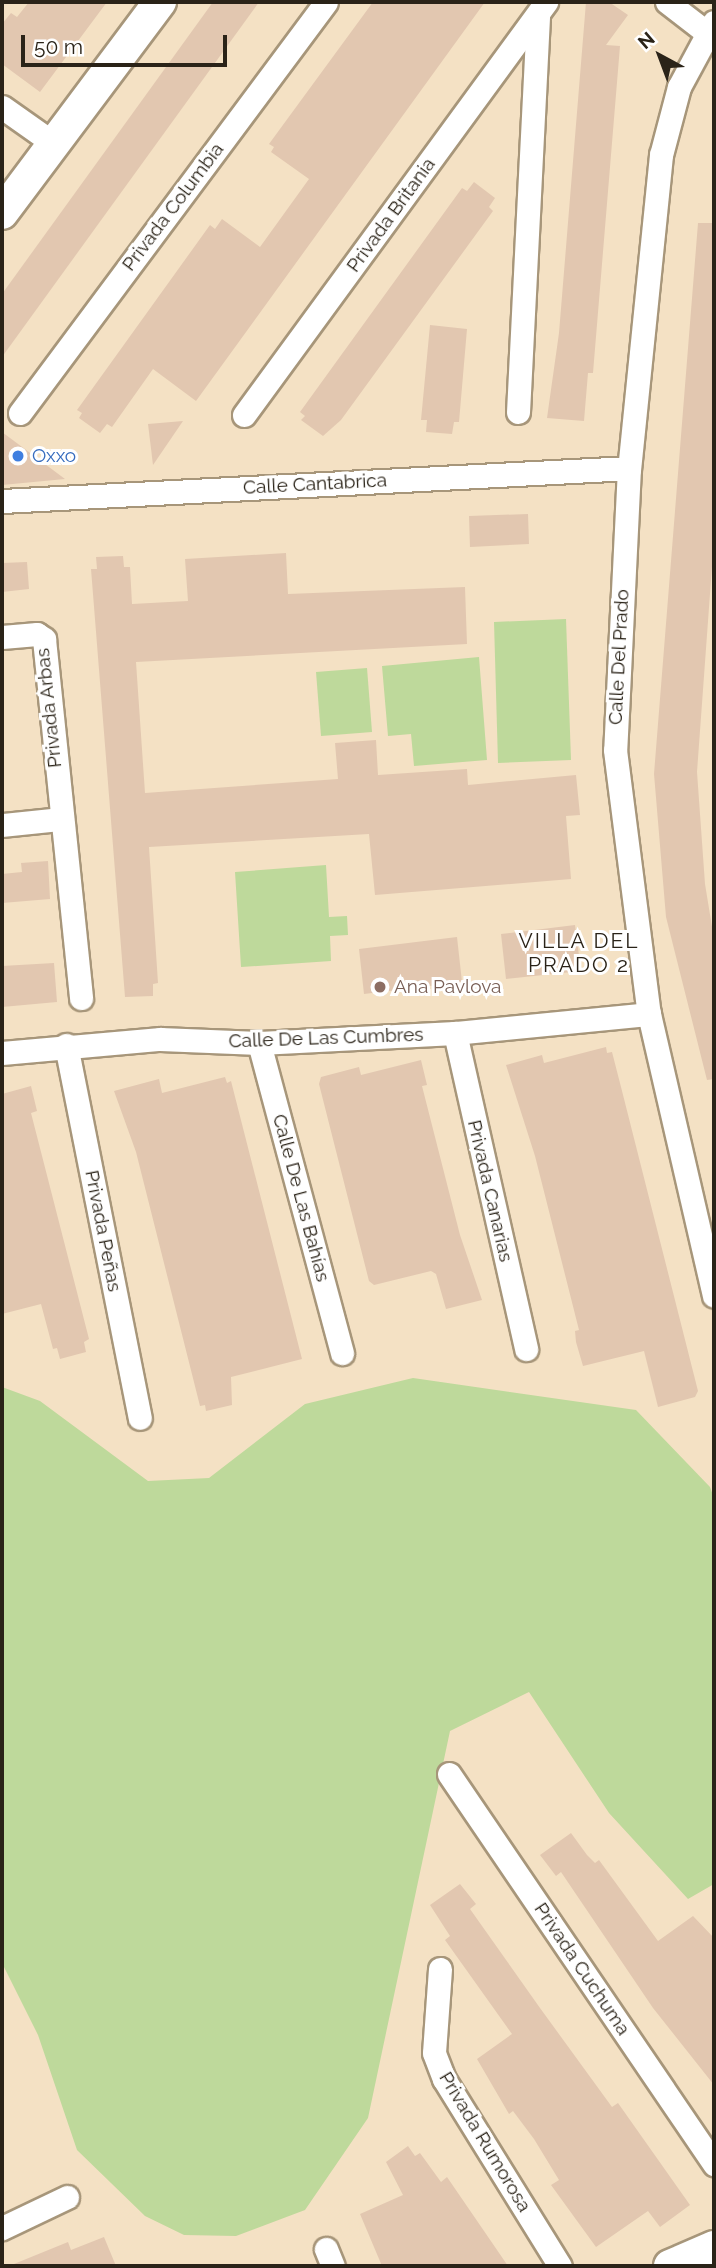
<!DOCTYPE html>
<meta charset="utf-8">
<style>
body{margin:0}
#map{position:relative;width:716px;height:2268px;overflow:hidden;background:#f4e1c4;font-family:Raleway,sans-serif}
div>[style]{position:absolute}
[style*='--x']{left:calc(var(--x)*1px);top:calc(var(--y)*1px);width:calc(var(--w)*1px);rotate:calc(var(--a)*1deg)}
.green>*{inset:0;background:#bed99b}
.building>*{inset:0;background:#e2c7b0}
.roads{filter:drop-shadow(2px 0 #a7967a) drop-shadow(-2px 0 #a7967a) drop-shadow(0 2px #a7967a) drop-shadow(0 -2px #a7967a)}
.street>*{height:23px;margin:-11.5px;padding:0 11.5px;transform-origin:11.5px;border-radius:11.5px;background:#fff}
.secondary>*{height:32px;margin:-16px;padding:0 16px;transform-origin:16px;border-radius:16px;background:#fff}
.dots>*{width:19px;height:19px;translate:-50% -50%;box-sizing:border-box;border:4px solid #fff;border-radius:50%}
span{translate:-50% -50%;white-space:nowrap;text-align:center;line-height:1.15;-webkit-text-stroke:6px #fff;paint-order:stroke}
.street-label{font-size:19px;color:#2a2318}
.shop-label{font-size:19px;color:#366cbe}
.left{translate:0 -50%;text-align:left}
.education-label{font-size:19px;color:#785e54}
.neighbourhood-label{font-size:21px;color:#2a2318;letter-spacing:2px}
.frame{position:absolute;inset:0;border:4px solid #2a2318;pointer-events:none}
.north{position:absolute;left:625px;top:21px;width:70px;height:70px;-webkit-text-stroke:5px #fff;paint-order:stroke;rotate:319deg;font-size:19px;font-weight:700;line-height:28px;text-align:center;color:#2a2318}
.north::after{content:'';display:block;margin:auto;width:24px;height:32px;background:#2a2318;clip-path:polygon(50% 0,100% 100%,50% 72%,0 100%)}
.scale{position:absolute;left:21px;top:35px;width:206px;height:32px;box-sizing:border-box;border:4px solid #2a2318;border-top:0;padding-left:9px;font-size:21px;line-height:24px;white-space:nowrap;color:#2a2318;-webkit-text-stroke:5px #fff;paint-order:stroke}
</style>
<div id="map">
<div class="green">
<div style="clip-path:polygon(566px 619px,571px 760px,498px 763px,494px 622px)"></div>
<div style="clip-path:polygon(479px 657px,487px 760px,414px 766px,411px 734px,388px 736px,382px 666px)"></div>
<div style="clip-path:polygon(367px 668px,372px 732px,321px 736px,316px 672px)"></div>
<div style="clip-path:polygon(326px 865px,329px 917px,347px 916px,348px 935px,330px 936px,331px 961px,241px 967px,235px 872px)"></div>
<div style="clip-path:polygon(413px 1378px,636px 1410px,710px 1487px,714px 1498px,714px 1884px,688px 1899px,609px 1813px,529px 1692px,450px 1731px,368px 2118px,305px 2210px,236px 2236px,184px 2235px,145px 2216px,77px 2150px,38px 2035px,2px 1963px,2px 1387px,40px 1401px,148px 1481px,209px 1478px,305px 1404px)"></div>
</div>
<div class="building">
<div style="clip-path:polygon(29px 2px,107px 2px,40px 92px,2px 64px,2px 24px,11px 13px,17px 17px)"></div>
<div style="clip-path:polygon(213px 2px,259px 2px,2px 357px,2px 294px)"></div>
<div style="clip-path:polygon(373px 2px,485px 2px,196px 401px,153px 369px,112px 427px,107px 424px,100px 433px,79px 418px,82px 413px,77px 410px,210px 225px,215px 229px,222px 219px,260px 247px,309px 179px,271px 152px,274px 147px,269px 144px)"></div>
<div style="clip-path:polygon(586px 2px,609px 2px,628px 15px,606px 45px,620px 46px,593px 373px,588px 373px,584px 421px,547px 418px,559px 333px)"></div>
<div style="clip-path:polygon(474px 182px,495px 198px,489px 207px,493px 211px,341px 420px,323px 436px,301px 420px,305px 416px,300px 412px,462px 188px,467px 191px)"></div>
<div style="clip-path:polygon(698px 223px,714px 223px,714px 539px,697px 772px,705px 884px,714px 939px,714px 1079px,707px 1080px,666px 917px,654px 774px)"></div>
<div style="clip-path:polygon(430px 325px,467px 329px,459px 422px,454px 422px,452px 434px,426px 432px,427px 420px,421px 420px)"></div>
<div style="clip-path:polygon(183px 421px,153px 465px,148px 424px)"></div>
<div style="clip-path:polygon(2px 432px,65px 479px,2px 485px)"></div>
<div style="clip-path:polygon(528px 514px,529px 544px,470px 547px,469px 516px)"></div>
<div style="clip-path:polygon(286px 553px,288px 594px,465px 587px,467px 644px,136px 662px,145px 793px,338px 779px,335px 743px,376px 740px,378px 775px,467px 769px,468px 785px,576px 775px,580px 815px,566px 816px,571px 879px,375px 895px,369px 834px,149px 847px,158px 983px,153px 984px,153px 996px,125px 997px,91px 569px,97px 569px,96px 557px,123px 556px,124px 567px,130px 567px,132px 604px,188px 601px,185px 559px)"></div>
<div style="clip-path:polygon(27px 562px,29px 589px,2px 592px,2px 563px)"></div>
<div style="clip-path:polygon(48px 861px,50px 899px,2px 903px,2px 874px,22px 872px,21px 863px)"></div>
<div style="clip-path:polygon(575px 925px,581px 971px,506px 979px,501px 934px)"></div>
<div style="clip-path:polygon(457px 937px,462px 982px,364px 994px,359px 949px)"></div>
<div style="clip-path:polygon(54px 963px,57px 1002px,2px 1007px,2px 966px)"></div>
<div style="clip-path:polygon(606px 1047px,607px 1053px,612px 1052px,621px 1087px,698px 1391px,695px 1397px,658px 1407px,644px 1351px,583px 1366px,576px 1342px,575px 1331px,579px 1330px,535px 1156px,506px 1065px,542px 1055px,544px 1063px)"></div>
<div style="clip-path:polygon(421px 1060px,427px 1085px,422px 1086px,460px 1235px,482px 1300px,446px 1309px,436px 1274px,431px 1271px,374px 1285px,369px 1281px,319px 1084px,321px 1077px,359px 1067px,361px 1075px)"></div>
<div style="clip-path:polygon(225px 1077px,227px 1083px,231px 1081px,302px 1359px,231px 1377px,232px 1405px,206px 1411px,205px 1405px,200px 1406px,136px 1152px,114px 1091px,159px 1079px,162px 1093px)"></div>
<div style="clip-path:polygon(31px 1086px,37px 1111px,31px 1113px,89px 1339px,84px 1342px,86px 1352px,60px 1359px,57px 1348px,53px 1349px,41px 1304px,2px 1314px,2px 1094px)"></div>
<div style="clip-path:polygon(571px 1833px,587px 1855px,595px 1863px,599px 1860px,658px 1941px,693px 1916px,714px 1938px,714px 2085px,653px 2008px,561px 1872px,556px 1876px,540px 1855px)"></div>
<div style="clip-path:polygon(460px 1884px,476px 1904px,470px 1909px,540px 2008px,612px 2107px,618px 2103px,690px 2205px,660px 2227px,648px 2211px,596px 2247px,551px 2185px,559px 2180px,534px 2139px,513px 2111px,509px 2114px,477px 2059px,512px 2034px,445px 1940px,450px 1936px,430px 1905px)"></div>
<div style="clip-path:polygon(408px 2146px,415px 2156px,420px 2153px,441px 2182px,447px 2177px,508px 2266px,382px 2266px,360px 2214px,403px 2195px,386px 2162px)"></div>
<div style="clip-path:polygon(104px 2237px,116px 2266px,9px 2266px,68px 2242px,71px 2250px)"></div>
</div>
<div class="roads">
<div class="street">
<div style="--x:667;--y:2;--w:49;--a:37.6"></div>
<div style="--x:714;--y:22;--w:74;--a:118.3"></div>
<div style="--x:679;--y:87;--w:70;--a:104.8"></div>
<div style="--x:661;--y:155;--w:315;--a:95.8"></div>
<div style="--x:629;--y:468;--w:282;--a:92.8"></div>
<div style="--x:615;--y:750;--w:266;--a:82.7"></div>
<div style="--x:649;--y:1014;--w:289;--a:77"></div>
<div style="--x:2;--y:107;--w:62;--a:35.2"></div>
<div style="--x:518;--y:412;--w:398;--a:-87.1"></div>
<div style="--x:20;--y:413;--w:512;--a:-53.33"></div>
<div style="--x:244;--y:415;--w:512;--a:-53.82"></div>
<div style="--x:2;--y:501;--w:628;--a:-3.01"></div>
<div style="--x:2;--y:637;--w:35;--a:-5"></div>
<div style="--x:37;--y:634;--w:9;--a:36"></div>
<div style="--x:44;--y:639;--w:361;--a:84.1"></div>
<div style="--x:2;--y:825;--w:58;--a:-5.9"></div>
<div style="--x:455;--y:1033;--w:324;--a:77.3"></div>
<div style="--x:259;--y:1043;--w:321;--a:75"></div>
<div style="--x:66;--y:1045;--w:380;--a:78.8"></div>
<div style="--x:2;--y:1053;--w:159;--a:-5.1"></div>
<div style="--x:160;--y:1039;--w:99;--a:2.3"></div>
<div style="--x:259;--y:1043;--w:196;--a:-2.9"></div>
<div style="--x:455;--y:1033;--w:195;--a:-5.6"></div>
<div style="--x:449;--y:1774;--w:472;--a:55.8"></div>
<div style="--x:440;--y:1969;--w:84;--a:94.1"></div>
<div style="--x:434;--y:2053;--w:28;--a:69"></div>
<div style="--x:444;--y:2079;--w:220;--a:58.2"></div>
<div style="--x:2;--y:2228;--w:72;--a:-25.5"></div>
<div style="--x:326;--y:2249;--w:18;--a:68"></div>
</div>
<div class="secondary">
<div style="--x:2;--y:213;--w:264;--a:-53.2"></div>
<div style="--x:670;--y:2266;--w:48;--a:-23.4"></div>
</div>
</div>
<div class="dots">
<div style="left:18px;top:456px;background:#3f7fe0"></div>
<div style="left:380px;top:987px;background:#8d6e63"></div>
</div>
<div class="street-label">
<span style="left:173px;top:207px;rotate:-53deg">Privada Columbia</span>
<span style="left:391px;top:215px;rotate:-54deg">Privada Britania</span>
<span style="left:315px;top:484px;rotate:-3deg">Calle Cantabrica</span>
<span style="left:619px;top:657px;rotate:-87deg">Calle Del Prado</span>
<span style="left:49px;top:708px;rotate:-96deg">Privada Arbas</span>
<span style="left:326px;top:1038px;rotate:-2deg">Calle De Las Cumbres</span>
<span style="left:490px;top:1191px;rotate:77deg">Privada Canarias</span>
<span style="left:301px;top:1198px;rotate:75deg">Calle De Las Bahías</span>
<span style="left:103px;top:1231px;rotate:79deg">Privada Peñas</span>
<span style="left:582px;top:1969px;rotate:56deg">Privada Cuchuma</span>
<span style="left:485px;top:2142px;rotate:59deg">Privada Rumorosa</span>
</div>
<div class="shop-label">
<span class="left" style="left:32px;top:456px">Oxxo</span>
</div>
<div class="education-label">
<span class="left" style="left:394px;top:987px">Ana Pavlova</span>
</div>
<div class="neighbourhood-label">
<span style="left:579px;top:953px">VILLA DEL<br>PRADO 2</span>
</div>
<div class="frame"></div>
<div class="north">N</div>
<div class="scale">50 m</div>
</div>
